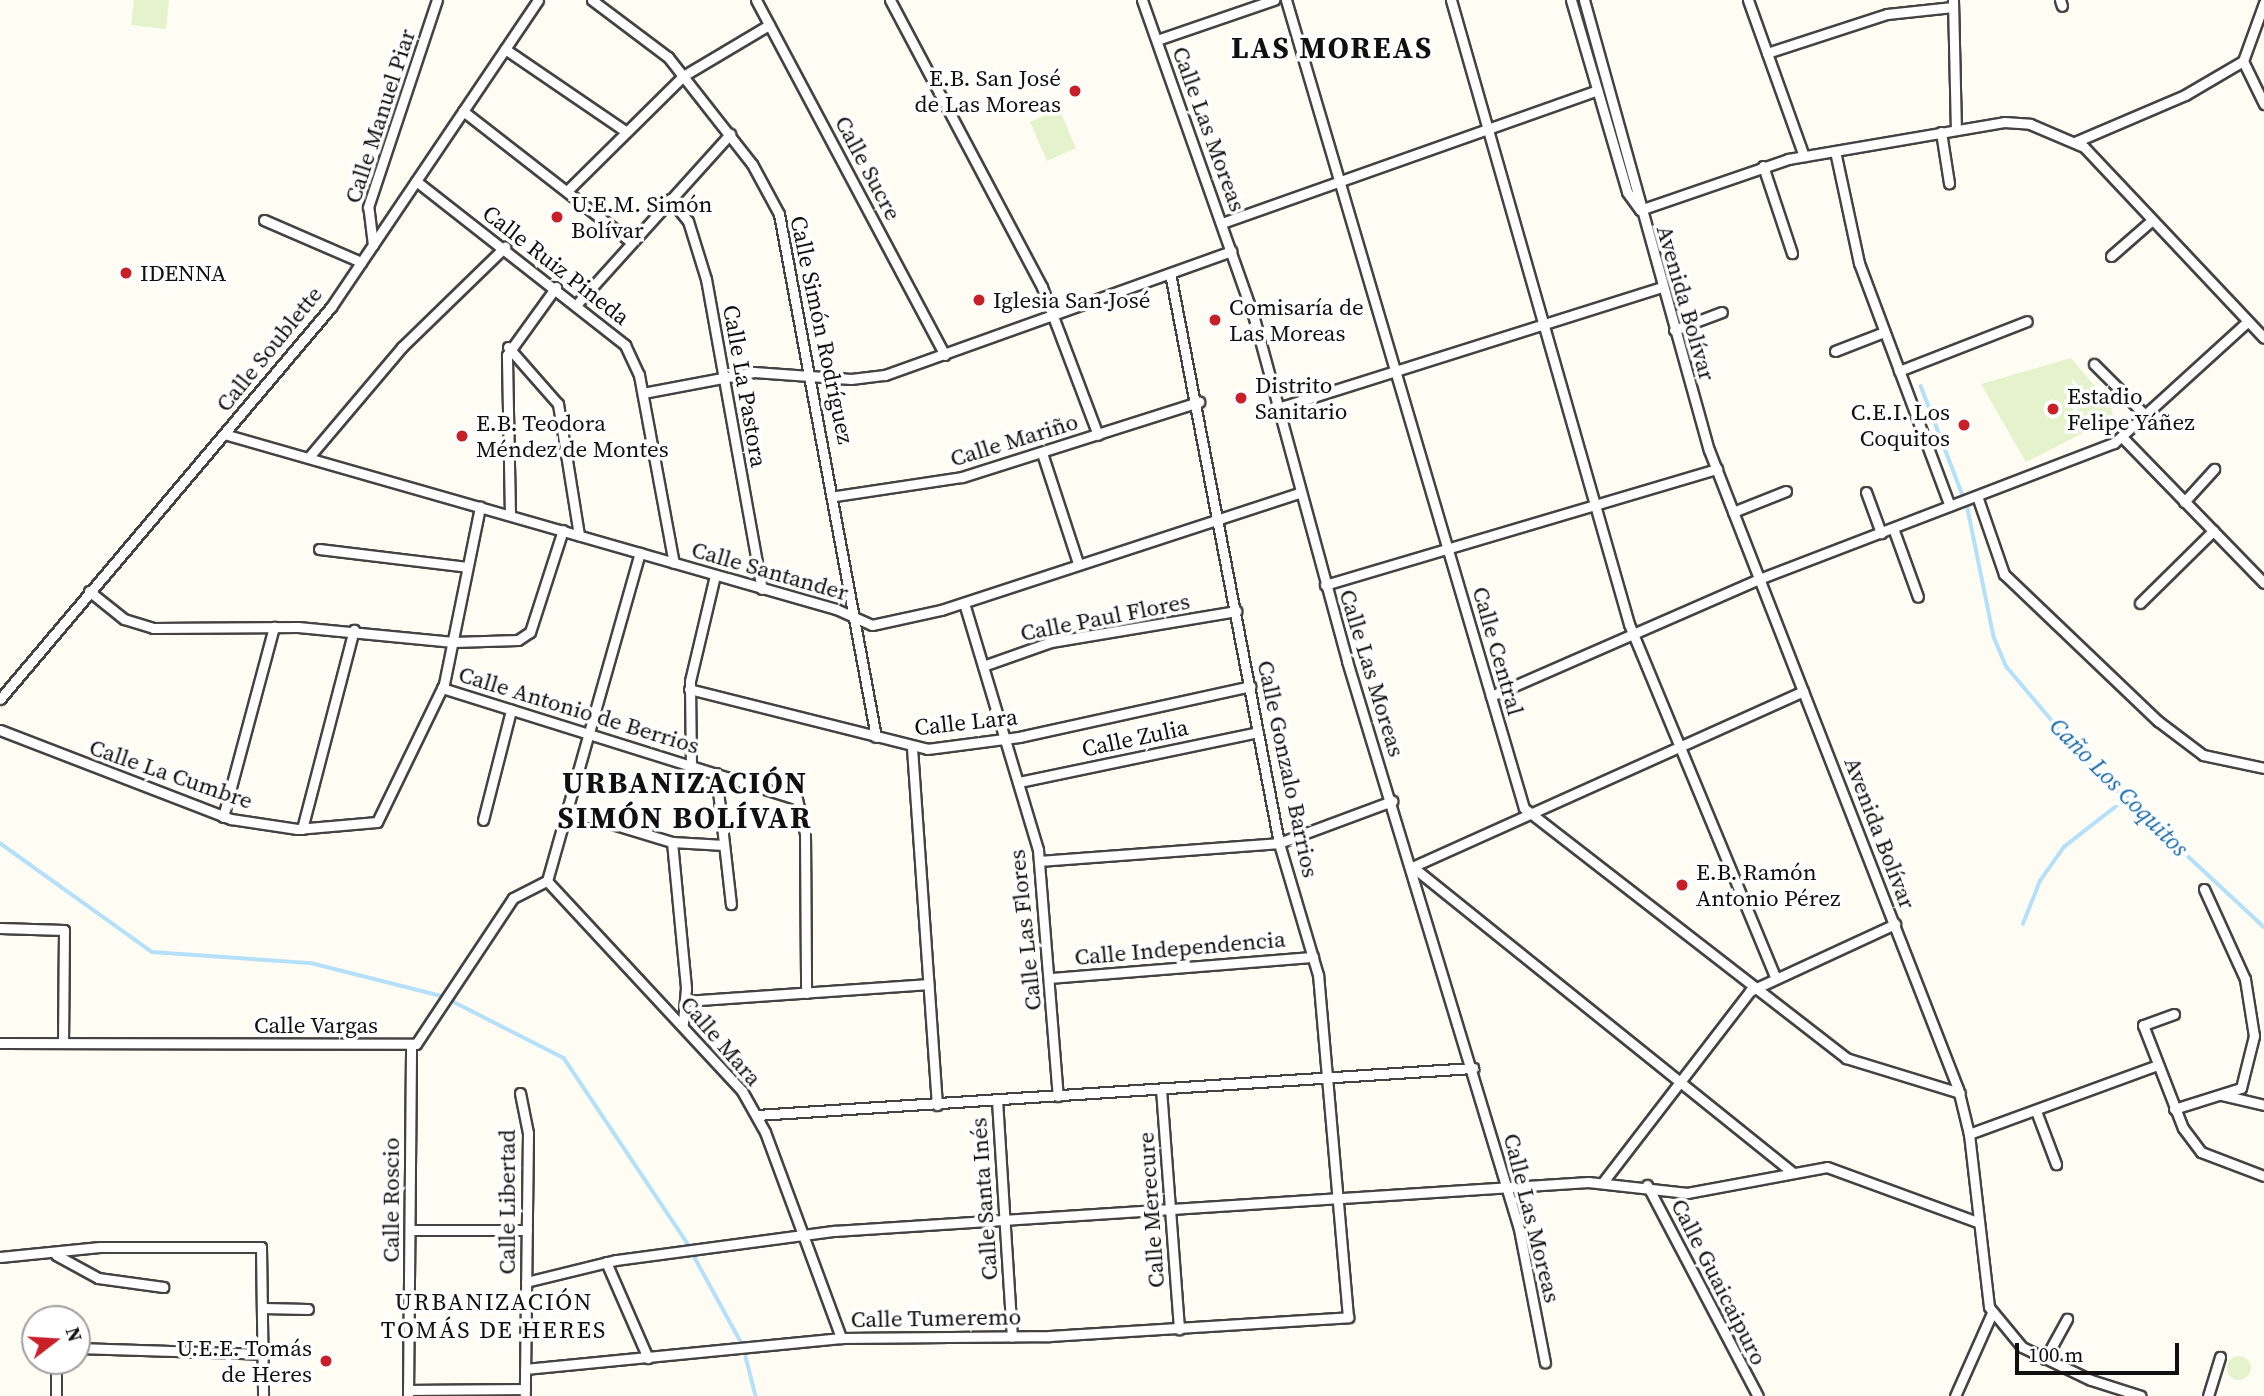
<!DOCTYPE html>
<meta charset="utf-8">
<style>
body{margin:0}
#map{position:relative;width:2264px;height:1396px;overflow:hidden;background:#fffdf3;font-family:"Source Serif 4",serif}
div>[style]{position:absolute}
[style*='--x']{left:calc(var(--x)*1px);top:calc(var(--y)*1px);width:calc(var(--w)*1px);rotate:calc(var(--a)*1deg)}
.pitch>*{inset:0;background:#e5f3cc}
.round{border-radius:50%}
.stream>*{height:3.5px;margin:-1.75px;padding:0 1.75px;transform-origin:1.75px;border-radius:1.75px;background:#b4e0f9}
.roads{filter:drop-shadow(2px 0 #434343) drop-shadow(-2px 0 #434343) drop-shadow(0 2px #434343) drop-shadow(0 -2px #434343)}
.minor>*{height:9px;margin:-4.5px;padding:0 4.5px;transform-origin:4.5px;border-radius:4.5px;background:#fff}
.dots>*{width:19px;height:19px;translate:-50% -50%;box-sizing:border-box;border:4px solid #fff;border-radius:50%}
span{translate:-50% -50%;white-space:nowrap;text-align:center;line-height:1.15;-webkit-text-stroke:7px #fff;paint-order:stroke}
.poi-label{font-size:23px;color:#101010}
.right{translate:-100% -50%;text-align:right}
.left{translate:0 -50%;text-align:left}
.street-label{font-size:23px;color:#101010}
.water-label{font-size:24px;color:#1167aa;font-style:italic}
.neighbourhood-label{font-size:24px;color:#101010;letter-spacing:2px}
.district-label{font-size:30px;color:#101010;font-weight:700;letter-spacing:2px}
.north{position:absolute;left:21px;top:1305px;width:70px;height:70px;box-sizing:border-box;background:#fff;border:2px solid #9f9f9f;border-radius:50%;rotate:73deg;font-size:19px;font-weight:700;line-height:28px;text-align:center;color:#101010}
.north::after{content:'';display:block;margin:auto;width:24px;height:32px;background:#c81f28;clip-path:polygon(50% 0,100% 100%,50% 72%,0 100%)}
.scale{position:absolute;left:2015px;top:1343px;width:164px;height:32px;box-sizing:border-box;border:4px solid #101010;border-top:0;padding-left:9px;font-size:21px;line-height:24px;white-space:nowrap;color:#101010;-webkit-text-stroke:5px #fff;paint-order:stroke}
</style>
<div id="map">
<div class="pitch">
<div style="clip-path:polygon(134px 0,169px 0,166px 29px,131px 25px)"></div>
<div style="clip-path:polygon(1059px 109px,1076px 148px,1047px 161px,1030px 122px)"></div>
<div style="clip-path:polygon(2071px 358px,2111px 405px,2113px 418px,2026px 462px,1981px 384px)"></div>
<div class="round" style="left:2227px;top:1356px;width:24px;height:24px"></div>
</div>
<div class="stream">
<div style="--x:1921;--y:386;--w:115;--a:69"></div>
<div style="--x:1968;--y:509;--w:131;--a:78.5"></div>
<div style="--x:1994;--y:637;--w:33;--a:67"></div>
<div style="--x:2007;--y:667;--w:123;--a:50"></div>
<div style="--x:2086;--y:761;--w:243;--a:43"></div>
<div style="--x:0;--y:843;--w:187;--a:35.6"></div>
<div style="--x:152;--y:952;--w:159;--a:4"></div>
<div style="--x:311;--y:963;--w:134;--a:14.2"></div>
<div style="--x:2023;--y:924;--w:46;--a:-68.4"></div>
<div style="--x:2040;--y:881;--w:42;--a:-54.8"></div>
<div style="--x:2064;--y:847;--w:81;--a:-38"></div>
<div style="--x:454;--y:1002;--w:123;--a:27"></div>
<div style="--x:564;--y:1058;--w:224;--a:56.3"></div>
<div style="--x:694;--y:1256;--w:98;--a:61.3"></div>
<div style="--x:746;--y:1357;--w:40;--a:75.6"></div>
</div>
<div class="roads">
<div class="minor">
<div style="--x:592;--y:0;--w:95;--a:36.9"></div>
<div style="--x:668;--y:57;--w:136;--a:51.9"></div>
<div style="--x:752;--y:164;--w:57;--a:61.6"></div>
<div style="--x:779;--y:214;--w:532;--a:79.49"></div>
<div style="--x:756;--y:0;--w:402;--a:62"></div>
<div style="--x:890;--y:0;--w:325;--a:62.1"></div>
<div style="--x:1042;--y:287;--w:158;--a:69.3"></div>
<div style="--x:1142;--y:0;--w:337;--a:70.6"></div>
<div style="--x:1254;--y:318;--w:355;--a:74.8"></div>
<div style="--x:1347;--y:661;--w:593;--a:73.15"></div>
<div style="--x:1519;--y:1229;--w:136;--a:79"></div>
<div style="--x:1286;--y:0;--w:842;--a:73.59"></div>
<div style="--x:1524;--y:808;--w:408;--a:37.8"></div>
<div style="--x:1846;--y:1058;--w:119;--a:17.1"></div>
<div style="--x:1451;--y:0;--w:649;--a:74.08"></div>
<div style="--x:1629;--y:624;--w:382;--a:67.5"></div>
<div style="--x:1571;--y:0;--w:200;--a:73.7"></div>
<div style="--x:1627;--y:192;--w:22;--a:54"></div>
<div style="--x:1584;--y:0;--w:467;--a:74.5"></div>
<div style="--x:1709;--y:450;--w:686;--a:68.71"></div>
<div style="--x:1958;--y:1089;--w:46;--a:76.3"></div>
<div style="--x:1969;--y:1134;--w:174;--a:83.4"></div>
<div style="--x:1989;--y:1307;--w:52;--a:50.5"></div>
<div style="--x:2022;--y:1347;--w:76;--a:25.6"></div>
<div style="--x:2091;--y:1380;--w:52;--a:17.7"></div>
<div style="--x:1748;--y:0;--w:166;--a:70.3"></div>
<div style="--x:1953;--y:0;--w:129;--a:88.7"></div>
<div style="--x:2060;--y:0;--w:6;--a:72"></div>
<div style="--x:1157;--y:40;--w:124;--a:-18.9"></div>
<div style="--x:505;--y:49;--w:145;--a:34.3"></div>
<div style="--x:1767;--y:53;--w:126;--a:-18"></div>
<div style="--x:1887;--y:14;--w:66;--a:-6.1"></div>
<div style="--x:2243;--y:61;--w:48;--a:64"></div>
<div style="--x:463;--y:111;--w:213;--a:37.9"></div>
<div style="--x:1941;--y:132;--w:52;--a:81.1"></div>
<div style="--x:2075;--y:142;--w:120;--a:-23.1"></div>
<div style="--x:2185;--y:95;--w:67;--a:-30.4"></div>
<div style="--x:2243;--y:61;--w:62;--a:-70.1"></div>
<div style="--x:1835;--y:151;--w:115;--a:77.9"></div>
<div style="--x:1859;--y:263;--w:259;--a:69.5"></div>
<div style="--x:1763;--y:166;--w:92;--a:71.6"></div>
<div style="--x:416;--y:181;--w:266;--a:38.1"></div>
<div style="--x:625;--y:345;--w:33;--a:65"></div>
<div style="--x:639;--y:375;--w:191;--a:79.5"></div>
<div style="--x:569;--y:189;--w:161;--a:-44.7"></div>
<div style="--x:683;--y:76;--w:100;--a:-30.7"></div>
<div style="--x:670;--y:199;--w:28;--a:51"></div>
<div style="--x:688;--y:221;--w:61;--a:72.8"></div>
<div style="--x:706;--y:279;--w:315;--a:79.8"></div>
<div style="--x:1640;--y:210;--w:157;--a:-19"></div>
<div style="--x:1788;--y:159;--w:219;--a:-9.7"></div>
<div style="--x:2004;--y:122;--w:26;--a:4"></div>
<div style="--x:2030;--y:124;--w:59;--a:23.1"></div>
<div style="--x:2084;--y:147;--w:262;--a:46.7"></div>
<div style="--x:264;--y:220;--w:106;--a:23.4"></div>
<div style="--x:1222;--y:223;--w:398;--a:-19.5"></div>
<div style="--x:373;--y:245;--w:38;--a:-97"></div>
<div style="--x:368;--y:207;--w:218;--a:-71.6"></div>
<div style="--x:2111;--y:256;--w:53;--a:-41.2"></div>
<div style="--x:577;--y:304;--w:229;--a:-48"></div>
<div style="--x:1674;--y:330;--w:51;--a:-20.6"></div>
<div style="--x:508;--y:347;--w:76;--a:48.7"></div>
<div style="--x:558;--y:404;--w:133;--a:80.9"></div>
<div style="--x:1835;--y:351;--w:53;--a:-21.2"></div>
<div style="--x:2094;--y:364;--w:76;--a:45"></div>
<div style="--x:1899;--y:371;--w:137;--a:-21.3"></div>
<div style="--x:643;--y:393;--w:113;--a:-10.7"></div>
<div style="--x:754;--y:372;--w:97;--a:4.1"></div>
<div style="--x:851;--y:379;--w:34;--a:-7"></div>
<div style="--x:885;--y:375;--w:368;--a:-19.7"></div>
<div style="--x:1278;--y:408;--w:403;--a:-17.5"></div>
<div style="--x:224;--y:434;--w:637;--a:15.96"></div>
<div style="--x:836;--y:609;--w:39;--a:24"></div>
<div style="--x:872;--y:625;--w:71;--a:-12.3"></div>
<div style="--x:941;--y:610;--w:378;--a:-18.1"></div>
<div style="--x:2123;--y:438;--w:202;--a:45.8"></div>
<div style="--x:1042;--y:453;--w:116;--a:71.9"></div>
<div style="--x:309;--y:457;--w:144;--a:-49.8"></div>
<div style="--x:402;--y:347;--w:144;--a:-44.2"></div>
<div style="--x:1866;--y:492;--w:44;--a:69.9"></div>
<div style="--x:836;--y:496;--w:127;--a:-8.6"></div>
<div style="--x:962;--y:477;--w:249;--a:-17.6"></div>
<div style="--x:1977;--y:496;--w:83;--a:70.9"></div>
<div style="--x:2004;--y:574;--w:213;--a:43.7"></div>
<div style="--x:2158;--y:721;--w:56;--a:37.1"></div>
<div style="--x:2203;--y:755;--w:62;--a:12"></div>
<div style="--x:2184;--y:502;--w:45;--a:-47.7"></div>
<div style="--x:1733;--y:512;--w:57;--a:-21.6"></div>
<div style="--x:510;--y:515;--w:160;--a:-91.1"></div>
<div style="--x:507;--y:355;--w:84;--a:-54.2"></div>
<div style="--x:1893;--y:528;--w:73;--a:70.1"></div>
<div style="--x:319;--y:549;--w:149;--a:6.9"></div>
<div style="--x:1325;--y:585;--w:409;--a:-16.5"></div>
<div style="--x:89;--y:591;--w:45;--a:38.7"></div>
<div style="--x:124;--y:619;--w:30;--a:17"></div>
<div style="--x:153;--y:628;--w:145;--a:-0.4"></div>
<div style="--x:298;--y:627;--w:156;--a:5.5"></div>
<div style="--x:453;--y:642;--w:65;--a:-1.8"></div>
<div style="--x:518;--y:640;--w:14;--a:-34"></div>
<div style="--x:530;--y:632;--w:107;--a:-72.1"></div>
<div style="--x:964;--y:603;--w:258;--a:73.3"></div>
<div style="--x:1038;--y:850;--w:247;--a:85.4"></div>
<div style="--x:2140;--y:603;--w:103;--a:-44.6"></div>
<div style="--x:983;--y:666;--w:72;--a:-19.4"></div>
<div style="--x:1051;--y:642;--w:188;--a:-9.5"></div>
<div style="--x:442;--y:688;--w:372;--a:17.4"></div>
<div style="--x:797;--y:799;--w:35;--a:77"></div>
<div style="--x:805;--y:833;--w:160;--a:89.6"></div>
<div style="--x:689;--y:689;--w:245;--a:14.1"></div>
<div style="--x:927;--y:749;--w:93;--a:-7.4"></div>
<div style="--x:1019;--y:737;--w:237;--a:-12.4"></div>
<div style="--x:1491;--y:696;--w:292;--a:-23.6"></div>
<div style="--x:1759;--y:579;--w:380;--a:-21"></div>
<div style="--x:2114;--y:443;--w:180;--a:-42.3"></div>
<div style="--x:0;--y:699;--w:513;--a:-49.82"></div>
<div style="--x:331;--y:307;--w:370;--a:-56"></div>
<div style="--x:0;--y:730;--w:248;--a:21.1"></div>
<div style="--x:231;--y:819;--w:67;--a:8.6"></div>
<div style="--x:297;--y:829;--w:80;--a:-5"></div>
<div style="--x:377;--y:822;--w:153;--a:-64.1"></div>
<div style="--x:444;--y:684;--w:181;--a:-78.5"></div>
<div style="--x:912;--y:748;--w:358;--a:86"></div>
<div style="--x:691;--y:766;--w:85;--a:-90.7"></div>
<div style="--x:690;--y:681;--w:109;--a:-76.7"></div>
<div style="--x:716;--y:773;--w:132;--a:83.5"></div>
<div style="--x:1019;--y:782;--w:244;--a:-11.8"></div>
<div style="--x:566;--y:810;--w:111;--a:16.8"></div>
<div style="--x:672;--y:842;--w:52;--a:3.3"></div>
<div style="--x:223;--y:817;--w:197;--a:-75"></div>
<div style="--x:483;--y:820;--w:114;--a:-75.7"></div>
<div style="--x:302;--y:829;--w:206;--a:-75.4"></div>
<div style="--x:672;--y:842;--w:147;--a:84.5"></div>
<div style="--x:686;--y:988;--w:37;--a:95"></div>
<div style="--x:1040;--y:861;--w:240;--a:-4.3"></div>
<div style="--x:1279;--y:843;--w:121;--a:-20.4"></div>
<div style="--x:547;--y:881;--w:287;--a:47.1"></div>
<div style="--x:742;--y:1091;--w:47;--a:60.7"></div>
<div style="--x:765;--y:1132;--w:220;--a:69.7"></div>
<div style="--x:547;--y:881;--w:341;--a:-74.2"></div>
<div style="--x:0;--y:928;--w:64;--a:1.8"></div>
<div style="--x:64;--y:930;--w:113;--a:90.5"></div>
<div style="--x:1050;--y:978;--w:264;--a:-4.6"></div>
<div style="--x:686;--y:1001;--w:243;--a:-4"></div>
<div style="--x:2174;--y:1014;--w:33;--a:160"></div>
<div style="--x:2143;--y:1025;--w:110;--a:68.8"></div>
<div style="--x:2183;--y:1128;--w:30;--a:53"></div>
<div style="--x:2201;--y:1152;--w:67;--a:20.9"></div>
<div style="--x:0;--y:1043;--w:416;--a:0.1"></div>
<div style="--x:416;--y:1044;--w:175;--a:-56.4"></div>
<div style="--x:513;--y:898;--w:38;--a:-27"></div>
<div style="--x:1161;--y:1089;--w:241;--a:85.7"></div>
<div style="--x:520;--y:1093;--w:41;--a:78.7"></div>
<div style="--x:528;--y:1133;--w:263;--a:90.7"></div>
<div style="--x:2222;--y:1095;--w:43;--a:13.4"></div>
<div style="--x:997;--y:1100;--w:237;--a:86.4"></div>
<div style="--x:2174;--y:1109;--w:70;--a:-17.4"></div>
<div style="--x:2241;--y:1088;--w:54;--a:-76"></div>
<div style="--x:2254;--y:1036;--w:58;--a:-99"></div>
<div style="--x:2245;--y:979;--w:99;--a:-114.5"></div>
<div style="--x:2036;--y:1111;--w:57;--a:69.3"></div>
<div style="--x:757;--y:1115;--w:718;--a:-3.76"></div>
<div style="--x:1969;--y:1134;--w:201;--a:-20.1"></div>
<div style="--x:1792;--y:1172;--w:487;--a:-141.2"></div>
<div style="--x:1412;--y:867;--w:429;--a:-24.2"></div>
<div style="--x:1603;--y:1182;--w:241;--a:-52.4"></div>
<div style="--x:1750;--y:991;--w:160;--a:-24.8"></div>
<div style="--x:1647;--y:1185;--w:238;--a:62.3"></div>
<div style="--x:410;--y:1230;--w:117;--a:0"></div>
<div style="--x:56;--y:1255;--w:48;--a:28.7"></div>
<div style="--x:98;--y:1278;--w:66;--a:7.9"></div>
<div style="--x:0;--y:1257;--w:100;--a:-5.7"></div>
<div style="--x:100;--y:1247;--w:161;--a:0"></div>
<div style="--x:261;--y:1247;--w:149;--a:89.2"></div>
<div style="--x:606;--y:1262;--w:105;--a:66.4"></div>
<div style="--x:526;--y:1282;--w:93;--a:-13.7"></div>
<div style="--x:616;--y:1260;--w:220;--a:-7.6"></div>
<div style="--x:834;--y:1231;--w:756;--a:-3.72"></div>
<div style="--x:1588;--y:1182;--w:100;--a:6.3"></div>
<div style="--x:1687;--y:1193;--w:142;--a:-10.5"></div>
<div style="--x:1827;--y:1167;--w:160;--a:20.1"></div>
<div style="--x:263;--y:1308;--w:45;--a:1.3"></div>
<div style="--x:77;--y:1348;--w:187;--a:1.8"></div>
<div style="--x:2045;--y:1359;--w:46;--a:-61.2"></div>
<div style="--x:56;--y:1361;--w:35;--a:90"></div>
<div style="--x:525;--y:1369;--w:318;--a:-5.6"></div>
<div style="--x:841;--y:1338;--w:209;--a:-0.5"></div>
<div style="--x:1050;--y:1336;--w:299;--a:-3.6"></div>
<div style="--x:1348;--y:1317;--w:343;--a:-95"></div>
<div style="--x:1318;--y:975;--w:138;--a:-106.5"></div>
<div style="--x:1279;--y:843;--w:580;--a:-100.83"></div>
<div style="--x:408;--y:1390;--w:117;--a:-0.5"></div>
<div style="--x:408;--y:1396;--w:351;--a:-89.5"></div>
<div style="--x:1955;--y:1396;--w:91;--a:-66"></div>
<div style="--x:2208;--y:1396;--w:41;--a:-72.9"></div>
</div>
</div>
<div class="dots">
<div style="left:1075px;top:91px;background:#c81f28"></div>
<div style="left:557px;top:217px;background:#c81f28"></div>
<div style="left:126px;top:273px;background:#c81f28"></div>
<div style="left:979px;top:300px;background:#c81f28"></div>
<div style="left:1215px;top:320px;background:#c81f28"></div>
<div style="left:1241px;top:398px;background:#c81f28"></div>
<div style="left:2053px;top:409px;background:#c81f28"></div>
<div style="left:1964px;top:425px;background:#c81f28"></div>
<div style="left:462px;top:436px;background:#c81f28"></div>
<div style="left:1682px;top:885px;background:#c81f28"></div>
<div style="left:326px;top:1361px;background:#c81f28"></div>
</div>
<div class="poi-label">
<span class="right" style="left:1061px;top:91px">E.B. San José<br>de Las Moreas</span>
<span class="left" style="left:571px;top:217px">U.E.M. Simón<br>Bolívar</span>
<span class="left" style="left:140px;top:273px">IDENNA</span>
<span class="left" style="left:993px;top:300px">Iglesia San José</span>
<span class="left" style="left:1229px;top:320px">Comisaría de<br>Las Moreas</span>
<span class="left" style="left:1255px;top:398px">Distrito<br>Sanitario</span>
<span class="left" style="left:2067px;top:409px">Estadio<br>Felipe Yáñez</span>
<span class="right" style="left:1950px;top:425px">C.E.I. Los<br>Coquitos</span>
<span class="left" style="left:476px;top:436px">E.B. Teodora<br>Méndez de Montes</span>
<span class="left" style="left:1696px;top:885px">E.B. Ramón<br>Antonio Pérez</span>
<span class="right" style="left:312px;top:1361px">U.E.E. Tomás<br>de Heres</span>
</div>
<div class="street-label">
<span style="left:380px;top:116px;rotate:-72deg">Calle Manuel Piar</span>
<span style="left:1209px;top:129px;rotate:70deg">Calle Las Moreas</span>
<span style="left:868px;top:168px;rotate:62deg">Calle Sucre</span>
<span style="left:556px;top:265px;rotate:38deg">Calle Ruiz Pineda</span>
<span style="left:1686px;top:303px;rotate:74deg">Avenida Bolívar</span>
<span style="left:822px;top:330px;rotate:78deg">Calle Simón Rodríguez</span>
<span style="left:269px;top:349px;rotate:-51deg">Calle Soublette</span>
<span style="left:745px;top:386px;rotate:80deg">Calle La Pastora</span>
<span style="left:1014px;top:440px;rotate:-17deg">Calle Mariño</span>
<span style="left:770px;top:571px;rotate:16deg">Calle Santander</span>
<span style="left:1105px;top:617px;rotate:-11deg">Calle Paul Flores</span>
<span style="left:1498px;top:651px;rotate:74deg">Calle Central</span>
<span style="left:1372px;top:673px;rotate:73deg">Calle Las Moreas</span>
<span style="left:579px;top:710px;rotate:17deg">Calle Antonio de Berrios</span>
<span style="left:966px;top:722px;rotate:-6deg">Calle Lara</span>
<span style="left:1135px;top:738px;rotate:-12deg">Calle Zulia</span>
<span style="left:1288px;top:769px;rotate:78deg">Calle Gonzalo Barrios</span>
<span style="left:171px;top:774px;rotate:19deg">Calle La Cumbre</span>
<span style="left:1880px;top:833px;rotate:69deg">Avenida Bolívar</span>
<span style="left:1025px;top:930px;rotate:-96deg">Calle Las Flores</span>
<span style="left:1180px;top:948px;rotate:-5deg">Calle Independencia</span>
<span style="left:316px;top:1025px">Calle Vargas</span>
<span style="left:721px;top:1041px;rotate:49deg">Calle Mara</span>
<span style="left:984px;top:1199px;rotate:-94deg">Calle Santa Inés</span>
<span style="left:391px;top:1200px;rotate:-90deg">Calle Roscio</span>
<span style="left:507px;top:1202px;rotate:-90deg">Calle Libertad</span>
<span style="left:1151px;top:1210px;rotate:-94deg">Calle Merecure</span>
<span style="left:1532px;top:1218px;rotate:76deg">Calle Las Moreas</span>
<span style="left:1719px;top:1282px;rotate:63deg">Calle Guaicaipuro</span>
<span style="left:936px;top:1318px;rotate:-1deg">Calle Tumeremo</span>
</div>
<div class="water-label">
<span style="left:2119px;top:787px;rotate:45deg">Caño Los Coquitos</span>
</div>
<div class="neighbourhood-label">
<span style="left:494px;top:1316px">URBANIZACIÓN<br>TOMÁS DE HERES</span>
</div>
<div class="district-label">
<span style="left:1332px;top:48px">LAS MOREAS</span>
<span style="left:685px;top:800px">URBANIZACIÓN<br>SIMÓN BOLÍVAR</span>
</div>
<div class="north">N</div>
<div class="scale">100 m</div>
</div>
